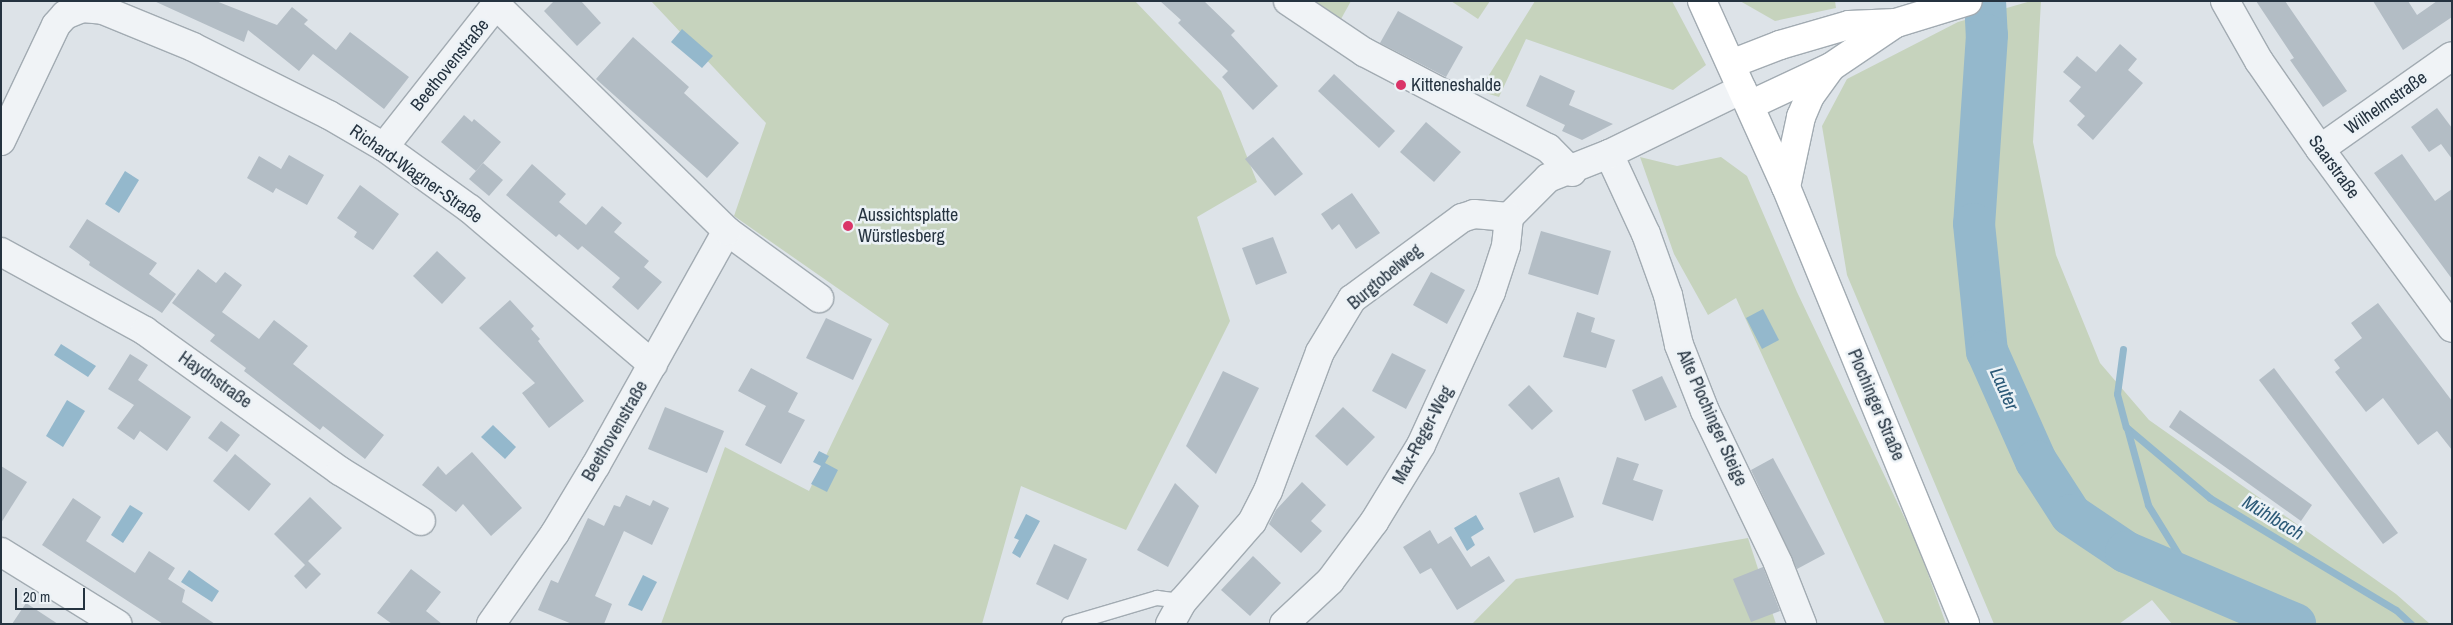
<!DOCTYPE html>
<meta charset="utf-8">
<style>
body{margin:0}
#map{position:relative;width:2453px;height:625px;overflow:hidden;background:#dde3e8;font-family:"Archivo Narrow",sans-serif}
div>[style]{position:absolute}
[style*='--x']{left:calc(var(--x)*1px);top:calc(var(--y)*1px);width:calc(var(--w)*1px);rotate:calc(var(--a)*1deg)}
.green>*{inset:0;background:#c6d3bd}
.water>*{inset:0;background:#94b8cc}
.stream>*{height:7px;margin:-3.5px;padding:0 3.5px;transform-origin:3.5px;border-radius:3.5px;background:#94b8cc}
.river>*{height:42px;margin:-21px;padding:0 21px;transform-origin:21px;border-radius:21px;background:#94b8cc}
.building>*{inset:0;background:#b3bdc5}
.roads{filter:drop-shadow(1px 0 #a2abb2) drop-shadow(-1px 0 #a2abb2) drop-shadow(0 1px #a2abb2) drop-shadow(0 -1px #a2abb2)}
.lane>*{height:14px;margin:-7px;padding:0 7px;transform-origin:7px;border-radius:7px;background:#f0f3f6}
.street>*{height:28px;margin:-14px;padding:0 14px;transform-origin:14px;border-radius:14px;background:#f0f3f6}
.secondary>*{height:28px;margin:-14px;padding:0 14px;transform-origin:14px;border-radius:14px;background:#fff}
.dots>*{width:14px;height:14px;translate:-50% -50%;box-sizing:border-box;border:2px solid #ecf2f6;border-radius:50%}
span{translate:-50% -50%;white-space:nowrap;text-align:center;line-height:1.15;-webkit-text-stroke:5px #ecf2f6;paint-order:stroke}
.street-label{font-size:18px;color:#253340}
.poi-label{font-size:18px;color:#253340}
.left{translate:0 -50%;text-align:left}
.water-label{font-size:19px;color:#2b5977;font-style:italic}
.frame{position:absolute;inset:0;border:2px solid #253340;pointer-events:none}
.scale{position:absolute;left:15px;top:588px;width:70px;height:22px;box-sizing:border-box;border:2px solid #253340;border-top:0;padding-left:6px;font-size:15px;line-height:18px;white-space:nowrap;color:#253340;-webkit-text-stroke:4px #ecf2f6;paint-order:stroke}
</style>
<div id="map">
<div class="green">
<div style="clip-path:polygon(651px 1px,1135px 1px,1221px 91px,1257px 182px,1197px 217px,1230px 321px,1126px 530px,1021px 486px,982px 624px,661px 624px,725px 447px,809px 491px,889px 324px,734px 216px,766px 123px)"></div>
<div style="clip-path:polygon(1313px 1px,1351px 1px,1341px 19px)"></div>
<div style="clip-path:polygon(1451px 1px,1490px 1px,1478px 19px)"></div>
<div style="clip-path:polygon(1535px 1px,1672px 1px,1706px 65px,1673px 90px,1526px 39px,1499px 97px,1479px 91px)"></div>
<div style="clip-path:polygon(1740px 1px,1835px 1px,1836px 8px,1775px 21px)"></div>
<div style="clip-path:polygon(2031px 1px,2041px 1px,2033px 142px,2056px 255px,2100px 363px,2149px 420px,2396px 594px,2430px 624px,2172px 624px,2152px 600px,2119px 624px,1994px 624px,1847px 275px,1822px 126px,1847px 79px,1958px 22px)"></div>
<div style="clip-path:polygon(1640px 157px,1677px 166px,1721px 157px,1747px 176px,1797px 292px,1918px 546px,1946px 624px,1885px 624px,1736px 298px,1708px 315px,1674px 254px)"></div>
<div style="clip-path:polygon(1748px 538px,1776px 624px,1472px 624px,1516px 579px)"></div>
</div>
<div class="water">
<div style="clip-path:polygon(682px 29px,713px 56px,702px 68px,671px 42px)"></div>
<div style="clip-path:polygon(125px 171px,139px 180px,119px 213px,105px 204px)"></div>
<div style="clip-path:polygon(1763px 309px,1779px 340px,1762px 349px,1746px 318px)"></div>
<div style="clip-path:polygon(61px 344px,96px 366px,88px 377px,54px 355px)"></div>
<div style="clip-path:polygon(67px 400px,85px 411px,63px 447px,46px 436px)"></div>
<div style="clip-path:polygon(493px 425px,516px 447px,505px 459px,481px 437px)"></div>
<div style="clip-path:polygon(819px 451px,829px 456px,825px 463px,838px 470px,827px 492px,811px 484px,821px 466px,813px 462px)"></div>
<div style="clip-path:polygon(130px 505px,143px 513px,123px 543px,111px 535px)"></div>
<div style="clip-path:polygon(1026px 514px,1040px 521px,1020px 558px,1012px 553px,1019px 540px,1014px 538px)"></div>
<div style="clip-path:polygon(1476px 515px,1484px 529px,1471px 537px,1475px 545px,1467px 551px,1454px 528px)"></div>
<div style="clip-path:polygon(189px 570px,219px 591px,212px 602px,181px 582px)"></div>
<div style="clip-path:polygon(643px 575px,657px 582px,642px 611px,628px 605px)"></div>
</div>
<div class="stream">
<div style="--x:2123;--y:349;--w:45;--a:97.6"></div>
<div style="--x:2117;--y:394;--w:34;--a:75"></div>
<div style="--x:2126;--y:427;--w:110;--a:40.2"></div>
<div style="--x:2210;--y:498;--w:217;--a:31.1"></div>
<div style="--x:2396;--y:610;--w:21;--a:43"></div>
<div style="--x:2127;--y:428;--w:80;--a:74.7"></div>
<div style="--x:2148;--y:505;--w:89;--a:58.3"></div>
</div>
<div class="river">
<div style="--x:1985;--y:1;--w:34;--a:87"></div>
<div style="--x:1987;--y:35;--w:189;--a:93.9"></div>
<div style="--x:1974;--y:224;--w:128;--a:84.2"></div>
<div style="--x:1987;--y:351;--w:120;--a:66"></div>
<div style="--x:2036;--y:461;--w:64;--a:57.1"></div>
<div style="--x:2071;--y:515;--w:66;--a:33.9"></div>
<div style="--x:2126;--y:552;--w:184;--a:23.1"></div>
</div>
<div class="building">
<div style="clip-path:polygon(154px 1px,216px 1px,277px 25px,292px 7px,308px 20px,304px 24px,336px 50px,350px 32px,409px 77px,384px 109px,313px 54px,299px 71px,248px 30px,244px 42px)"></div>
<div style="clip-path:polygon(554px 1px,581px 1px,601px 23px,577px 46px,544px 11px)"></div>
<div style="clip-path:polygon(1160px 1px,1204px 1px,1235px 31px,1231px 35px,1278px 86px,1253px 110px,1222px 77px,1228px 71px,1178px 23px,1181px 20px)"></div>
<div style="clip-path:polygon(2256px 1px,2285px 1px,2347px 91px,2323px 107px,2290px 60px,2294px 58px)"></div>
<div style="clip-path:polygon(2373px 1px,2408px 1px,2417px 15px,2437px 1px,2452px 1px,2452px 17px,2403px 50px)"></div>
<div style="clip-path:polygon(1398px 11px,1463px 47px,1446px 77px,1380px 43px)"></div>
<div style="clip-path:polygon(633px 37px,689px 87px,684px 93px,739px 143px,707px 178px,596px 79px)"></div>
<div style="clip-path:polygon(2120px 44px,2137px 59px,2128px 70px,2143px 83px,2093px 140px,2077px 125px,2085px 116px,2069px 101px,2081px 87px,2063px 72px,2077px 56px,2096px 72px)"></div>
<div style="clip-path:polygon(1334px 74px,1395px 131px,1379px 148px,1318px 91px)"></div>
<div style="clip-path:polygon(1540px 75px,1575px 91px,1569px 105px,1613px 124px,1582px 140px,1562px 131px,1565px 125px,1526px 106px)"></div>
<div style="clip-path:polygon(2437px 108px,2452px 128px,2452px 159px,2441px 144px,2429px 152px,2411px 127px)"></div>
<div style="clip-path:polygon(464px 115px,472px 122px,474px 119px,501px 142px,476px 171px,441px 142px)"></div>
<div style="clip-path:polygon(1426px 122px,1461px 152px,1434px 182px,1400px 152px)"></div>
<div style="clip-path:polygon(1273px 137px,1303px 174px,1275px 196px,1245px 159px)"></div>
<div style="clip-path:polygon(2402px 154px,2435px 201px,2452px 189px,2452px 279px,2374px 173px)"></div>
<div style="clip-path:polygon(289px 155px,324px 175px,307px 205px,276px 188px,273px 193px,247px 178px,259px 156px,281px 169px)"></div>
<div style="clip-path:polygon(483px 163px,503px 180px,489px 196px,469px 179px)"></div>
<div style="clip-path:polygon(532px 164px,566px 194px,559px 202px,586px 225px,602px 206px,622px 223px,614px 232px,649px 261px,644px 267px,662px 282px,638px 310px,612px 287px,620px 278px,582px 246px,578px 250px,559px 234px,556px 237px,506px 195px)"></div>
<div style="clip-path:polygon(360px 185px,399px 214px,373px 250px,354px 237px,357px 232px,337px 218px)"></div>
<div style="clip-path:polygon(1352px 193px,1380px 233px,1356px 249px,1339px 224px,1332px 230px,1321px 214px)"></div>
<div style="clip-path:polygon(87px 219px,157px 263px,149px 274px,176px 294px,162px 313px,89px 265px,90px 262px,69px 247px)"></div>
<div style="clip-path:polygon(1541px 231px,1611px 251px,1598px 295px,1528px 274px)"></div>
<div style="clip-path:polygon(1273px 237px,1287px 273px,1256px 285px,1242px 248px)"></div>
<div style="clip-path:polygon(437px 251px,466px 278px,442px 304px,413px 276px)"></div>
<div style="clip-path:polygon(198px 269px,216px 283px,225px 272px,242px 285px,222px 312px,259px 339px,274px 320px,308px 346px,293px 364px,384px 435px,365px 459px,323px 426px,320px 430px,244px 371px,246px 368px,210px 341px,215px 335px,172px 303px)"></div>
<div style="clip-path:polygon(1431px 272px,1465px 290px,1447px 324px,1413px 305px)"></div>
<div style="clip-path:polygon(510px 300px,534px 326px,531px 329px,540px 339px,538px 341px,584px 401px,549px 428px,522px 393px,535px 383px,479px 328px)"></div>
<div style="clip-path:polygon(2378px 303px,2452px 401px,2452px 450px,2437px 431px,2418px 445px,2383px 398px,2366px 412px,2335px 372px,2340px 368px,2334px 360px,2362px 338px,2351px 323px)"></div>
<div style="clip-path:polygon(1577px 312px,1595px 318px,1591px 332px,1615px 340px,1606px 368px,1563px 357px)"></div>
<div style="clip-path:polygon(826px 318px,872px 339px,853px 380px,806px 358px)"></div>
<div style="clip-path:polygon(1392px 353px,1426px 370px,1406px 409px,1372px 391px)"></div>
<div style="clip-path:polygon(130px 354px,148px 365px,138px 380px,191px 417px,167px 451px,140px 431px,134px 440px,117px 428px,134px 405px,108px 389px)"></div>
<div style="clip-path:polygon(751px 368px,798px 393px,788px 412px,805px 420px,781px 464px,745px 445px,766px 406px,738px 391px)"></div>
<div style="clip-path:polygon(2274px 368px,2398px 533px,2383px 544px,2259px 380px)"></div>
<div style="clip-path:polygon(1223px 371px,1259px 388px,1216px 474px,1186px 446px)"></div>
<div style="clip-path:polygon(1662px 376px,1677px 407px,1645px 421px,1632px 390px)"></div>
<div style="clip-path:polygon(1529px 385px,1553px 411px,1532px 430px,1508px 405px)"></div>
<div style="clip-path:polygon(665px 407px,724px 431px,707px 473px,648px 449px)"></div>
<div style="clip-path:polygon(1343px 407px,1375px 437px,1347px 466px,1315px 436px)"></div>
<div style="clip-path:polygon(2180px 410px,2312px 505px,2301px 521px,2169px 427px)"></div>
<div style="clip-path:polygon(221px 421px,240px 435px,227px 452px,208px 438px)"></div>
<div style="clip-path:polygon(472px 452px,522px 508px,491px 536px,463px 504px,456px 512px,422px 485px,438px 466px,446px 475px)"></div>
<div style="clip-path:polygon(235px 454px,271px 484px,249px 511px,213px 481px)"></div>
<div style="clip-path:polygon(1617px 457px,1639px 464px,1633px 480px,1663px 490px,1653px 521px,1602px 504px)"></div>
<div style="clip-path:polygon(1773px 458px,1825px 554px,1797px 569px,1751px 470px)"></div>
<div style="clip-path:polygon(1px 466px,27px 482px,1px 523px)"></div>
<div style="clip-path:polygon(1559px 477px,1574px 517px,1534px 533px,1519px 493px)"></div>
<div style="clip-path:polygon(1302px 482px,1326px 505px,1311px 521px,1322px 531px,1301px 553px,1269px 524px,1276px 510px)"></div>
<div style="clip-path:polygon(1175px 483px,1199px 506px,1168px 567px,1137px 550px)"></div>
<div style="clip-path:polygon(626px 495px,650px 506px,653px 500px,669px 508px,652px 545px,624px 531px,595px 596px,612px 604px,604px 624px,572px 624px,538px 610px,551px 580px,558px 583px,588px 518px,604px 526px,614px 505px,620px 507px)"></div>
<div style="clip-path:polygon(310px 497px,342px 528px,308px 561px,321px 574px,306px 589px,294px 576px,305px 565px,274px 534px)"></div>
<div style="clip-path:polygon(73px 498px,101px 517px,86px 541px,135px 573px,149px 551px,175px 568px,168px 579px,185px 590px,182px 602px,215px 624px,163px 624px,42px 545px)"></div>
<div style="clip-path:polygon(1430px 530px,1438px 544px,1451px 536px,1471px 567px,1489px 556px,1505px 581px,1457px 610px,1431px 568px,1420px 574px,1403px 547px)"></div>
<div style="clip-path:polygon(1054px 544px,1087px 559px,1068px 600px,1036px 584px)"></div>
<div style="clip-path:polygon(1253px 556px,1281px 583px,1250px 616px,1221px 590px)"></div>
<div style="clip-path:polygon(1763px 567px,1780px 611px,1751px 622px,1733px 579px)"></div>
<div style="clip-path:polygon(411px 569px,441px 592px,426px 611px,442px 624px,392px 624px,377px 613px)"></div>
<div style="clip-path:polygon(26px 603px,58px 624px,12px 624px)"></div>
</div>
<div class="roads">
<div class="lane">
<div style="--x:1069;--y:624;--w:92;--a:-16.5"></div>
<div style="--x:1157;--y:598;--w:26;--a:7"></div>
</div>
<div class="street">
<div style="--x:1288;--y:1;--w:92;--a:33.9"></div>
<div style="--x:1364;--y:52;--w:208;--a:27.6"></div>
<div style="--x:1548;--y:148;--w:34;--a:45"></div>
<div style="--x:2225;--y:1;--w:69;--a:60.5"></div>
<div style="--x:2259;--y:61;--w:107;--a:55.3"></div>
<div style="--x:2320;--y:149;--w:222;--a:53.6"></div>
<div style="--x:1;--y:141;--w:128;--a:-64.6"></div>
<div style="--x:56;--y:25;--w:13;--a:-48"></div>
<div style="--x:65;--y:15;--w:18;--a:-22"></div>
<div style="--x:82;--y:8;--w:21;--a:5"></div>
<div style="--x:103;--y:10;--w:97;--a:22.3"></div>
<div style="--x:193;--y:47;--w:152;--a:26.6"></div>
<div style="--x:329;--y:115;--w:64;--a:30.2"></div>
<div style="--x:384;--y:147;--w:106;--a:35.8"></div>
<div style="--x:470;--y:209;--w:240;--a:40.4"></div>
<div style="--x:384;--y:147;--w:186;--a:-51.8"></div>
<div style="--x:2320;--y:149;--w:161;--a:-35.2"></div>
<div style="--x:1609;--y:154;--w:88;--a:65.2"></div>
<div style="--x:1646;--y:234;--w:65;--a:70.2"></div>
<div style="--x:1668;--y:295;--w:51;--a:77.6"></div>
<div style="--x:1679;--y:345;--w:71;--a:68.5"></div>
<div style="--x:1705;--y:411;--w:169;--a:64.3"></div>
<div style="--x:1778;--y:563;--w:66;--a:68.5"></div>
<div style="--x:1509;--y:217;--w:55;--a:-45"></div>
<div style="--x:1548;--y:178;--w:66;--a:-21.5"></div>
<div style="--x:1609;--y:154;--w:148;--a:-26"></div>
<div style="--x:727;--y:231;--w:114;--a:36.1"></div>
<div style="--x:1;--y:252;--w:164;--a:28.7"></div>
<div style="--x:145;--y:331;--w:240;--a:35.7"></div>
<div style="--x:340;--y:471;--w:95;--a:31.7"></div>
<div style="--x:1;--y:552;--w:137;--a:31.8"></div>
<div style="--x:491;--y:624;--w:111;--a:-54.9"></div>
<div style="--x:555;--y:533;--w:79;--a:-58.9"></div>
<div style="--x:596;--y:465;--w:268;--a:-60.8"></div>
<div style="--x:727;--y:231;--w:322;--a:-135.6"></div>
<div style="--x:1170;--y:624;--w:26;--a:-61"></div>
<div style="--x:1183;--y:601;--w:105;--a:-48.9"></div>
<div style="--x:1252;--y:522;--w:35;--a:-63"></div>
<div style="--x:1268;--y:491;--w:148;--a:-69.5"></div>
<div style="--x:1320;--y:352;--w:62;--a:-58.9"></div>
<div style="--x:1352;--y:299;--w:137;--a:-36.4"></div>
<div style="--x:1462;--y:218;--w:13;--a:-18"></div>
<div style="--x:1474;--y:214;--w:35;--a:5"></div>
<div style="--x:1284;--y:624;--w:63;--a:-43.1"></div>
<div style="--x:1330;--y:581;--w:74;--a:-53.3"></div>
<div style="--x:1374;--y:522;--w:90;--a:-58.6"></div>
<div style="--x:1421;--y:445;--w:168;--a:-65.4"></div>
<div style="--x:1491;--y:292;--w:48;--a:-71.9"></div>
<div style="--x:1506;--y:246;--w:29;--a:-84"></div>
</div>
<div class="secondary">
<div style="--x:1702;--y:1;--w:204;--a:65.7"></div>
<div style="--x:1786;--y:187;--w:472;--a:67.7"></div>
<div style="--x:1731;--y:64;--w:53;--a:-21.2"></div>
<div style="--x:1780;--y:45;--w:72;--a:-16.2"></div>
<div style="--x:1849;--y:25;--w:47;--a:-2.4"></div>
<div style="--x:1896;--y:23;--w:75;--a:-17"></div>
<div style="--x:1750;--y:105;--w:89;--a:-25.1"></div>
<div style="--x:1831;--y:67;--w:78;--a:-34.1"></div>
<div style="--x:1786;--y:187;--w:72;--a:-77.9"></div>
<div style="--x:1801;--y:117;--w:23;--a:-67"></div>
<div style="--x:1810;--y:96;--w:32;--a:-54"></div>
</div>
</div>
<div class="dots">
<div style="left:1401px;top:85px;background:#da3468"></div>
<div style="left:848px;top:226px;background:#da3468"></div>
</div>
<div class="street-label">
<span style="left:450px;top:65px;rotate:-51deg">Beethovenstraße</span>
<span style="left:2386px;top:103px;rotate:-35deg">Wilhelmstraße</span>
<span style="left:2334px;top:167px;rotate:54deg">Saarstraße</span>
<span style="left:416px;top:174px;rotate:35deg">Richard-Wagner-Straße</span>
<span style="left:1385px;top:277px;rotate:-40deg">Burgtobelweg</span>
<span style="left:215px;top:380px;rotate:35deg">Haydnstraße</span>
<span style="left:1876px;top:405px;rotate:67deg">Plochinger Straße</span>
<span style="left:1712px;top:418px;rotate:66deg">Alte Plochinger Steige</span>
<span style="left:615px;top:431px;rotate:-60deg">Beethovenstraße</span>
<span style="left:1423px;top:435px;rotate:-62deg">Max-Reger-Weg</span>
</div>
<div class="poi-label">
<span class="left" style="left:1411px;top:85px">Kitteneshalde</span>
<span class="left" style="left:858px;top:226px">Aussichtsplatte<br>Würstlesberg</span>
</div>
<div class="water-label">
<span style="left:2004px;top:389px;rotate:66deg">Lauter</span>
<span style="left:2273px;top:518px;rotate:31deg">Mühlbach</span>
</div>
<div class="frame"></div>
<div class="scale">20 m</div>
</div>
